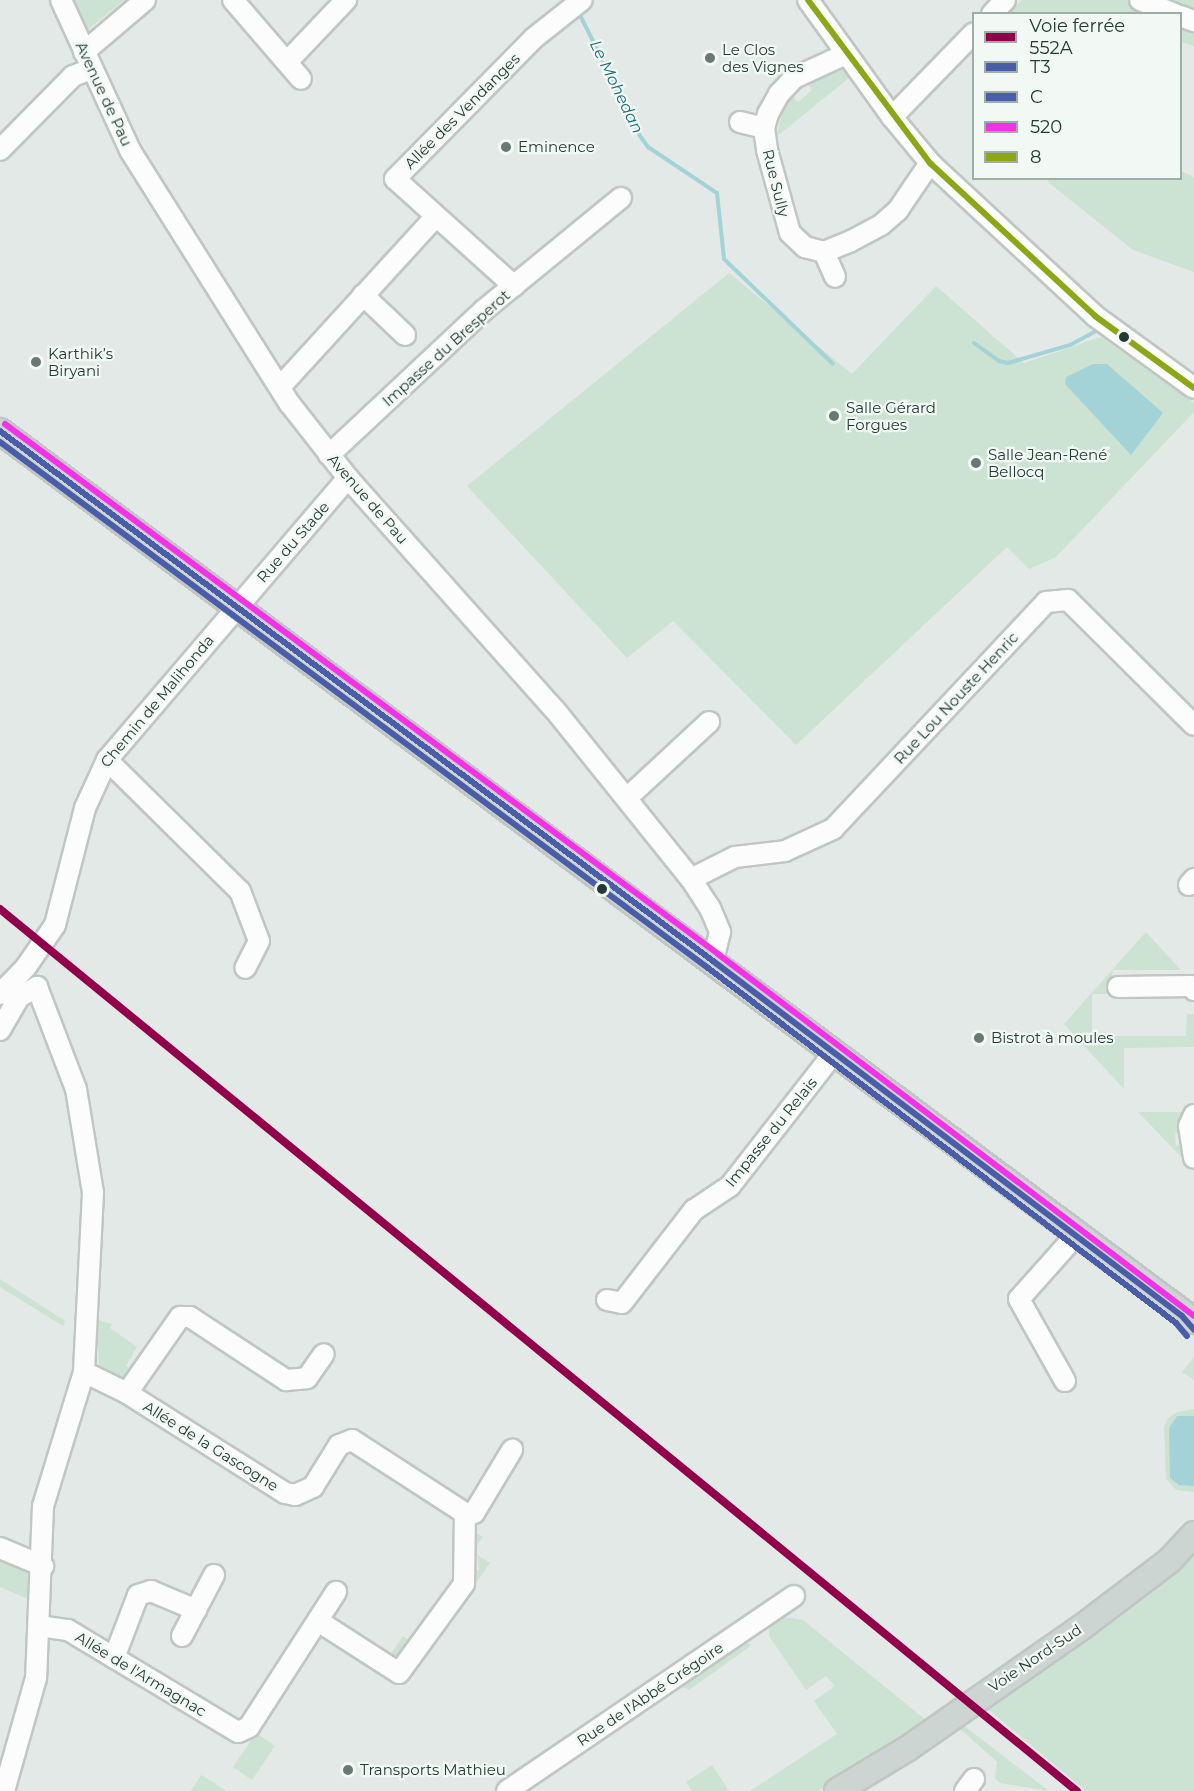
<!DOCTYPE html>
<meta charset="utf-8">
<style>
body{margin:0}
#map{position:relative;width:1194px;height:1791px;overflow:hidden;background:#e3e9e6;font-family:Montserrat,sans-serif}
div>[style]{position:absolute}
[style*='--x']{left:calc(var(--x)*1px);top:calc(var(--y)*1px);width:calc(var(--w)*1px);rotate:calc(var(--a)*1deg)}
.green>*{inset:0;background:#cce2d2}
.water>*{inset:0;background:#a4d3d7}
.stream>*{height:4px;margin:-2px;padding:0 2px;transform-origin:2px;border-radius:2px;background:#a4d3d7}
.roads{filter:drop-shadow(2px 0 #c0c6c3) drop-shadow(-2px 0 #c0c6c3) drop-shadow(0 2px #c0c6c3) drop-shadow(0 -2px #c0c6c3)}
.minor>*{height:20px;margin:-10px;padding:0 10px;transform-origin:10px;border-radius:10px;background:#fbfcfb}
.major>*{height:24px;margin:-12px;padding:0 12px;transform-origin:12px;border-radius:12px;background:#cdd5d2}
.bus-1>*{height:6px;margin:-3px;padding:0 3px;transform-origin:3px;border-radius:3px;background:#4a5da8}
.bus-2>*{height:6px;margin:-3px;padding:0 3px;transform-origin:3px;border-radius:3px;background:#4a5da8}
.bus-3>*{height:6px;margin:-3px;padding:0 3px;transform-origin:3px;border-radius:3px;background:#f531e7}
.bus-4>*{height:6px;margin:-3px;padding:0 3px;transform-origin:3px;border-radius:3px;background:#8ca615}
.rail-1>*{height:8px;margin:-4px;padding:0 4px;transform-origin:4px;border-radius:4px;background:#92004c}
.dots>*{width:16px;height:16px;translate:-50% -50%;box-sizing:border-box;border:3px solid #f2f8f4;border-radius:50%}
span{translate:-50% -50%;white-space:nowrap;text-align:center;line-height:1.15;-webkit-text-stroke:4.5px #f2f8f4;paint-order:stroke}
.poi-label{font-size:15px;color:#223c34}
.left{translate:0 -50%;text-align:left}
.street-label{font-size:15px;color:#223c34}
.water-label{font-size:16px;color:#1c6c77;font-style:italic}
.legend{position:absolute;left:972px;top:12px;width:210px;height:168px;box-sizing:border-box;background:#f2f8f4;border:2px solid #9fada7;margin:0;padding:8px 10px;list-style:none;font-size:18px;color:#223c34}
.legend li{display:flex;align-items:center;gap:12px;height:30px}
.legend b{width:30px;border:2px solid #9fada7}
</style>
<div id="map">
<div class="green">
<div style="clip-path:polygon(72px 0,124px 0,86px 31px)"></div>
<div style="clip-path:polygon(1022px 0,1194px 0,1194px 46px,1181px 42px,1180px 14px,1008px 14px)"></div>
<div style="clip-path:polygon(844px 69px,849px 78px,776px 137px,784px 107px,792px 96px,798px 102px,812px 90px,806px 82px,819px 75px)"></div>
<div style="clip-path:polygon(1181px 171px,1194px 177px,1194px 272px,1133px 250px,1048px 182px,1049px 178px,1180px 178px)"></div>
<div style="clip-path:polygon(729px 273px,852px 374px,936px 286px,1024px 363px,1101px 337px,1194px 403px,1194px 412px,1056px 557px,1029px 569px,1007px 547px,796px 745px,673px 621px,627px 658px,467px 486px)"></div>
<div style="clip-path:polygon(1146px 932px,1181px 970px,1113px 970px,1110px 994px,1092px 994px,1092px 1036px,1186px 1036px,1187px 1014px,1194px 1014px,1194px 1004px,1194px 1047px,1124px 1048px,1124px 1089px,1064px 1024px)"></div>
<div style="clip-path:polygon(1138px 1112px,1190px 1112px,1182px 1132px,1175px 1133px,1176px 1146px,1184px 1146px,1185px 1161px)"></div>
<div style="clip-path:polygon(0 1279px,65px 1321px,63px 1326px,0 1287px)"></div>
<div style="clip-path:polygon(97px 1320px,112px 1324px,110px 1328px,137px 1347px,126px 1366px,132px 1371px,123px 1382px,99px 1370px)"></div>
<div style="clip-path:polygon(1194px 1357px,1194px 1380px,1182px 1372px)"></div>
<div style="clip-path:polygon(1194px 1409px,1194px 1492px,1176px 1490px,1166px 1479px,1164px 1427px,1168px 1418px,1177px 1412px)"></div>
<div style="clip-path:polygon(476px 1533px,483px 1537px,473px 1552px,490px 1563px,476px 1583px,470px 1579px,470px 1570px,479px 1570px,478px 1556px,471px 1556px,471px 1541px)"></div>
<div style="clip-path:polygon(1194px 1551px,1194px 1791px,1086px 1791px,983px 1705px,1100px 1628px)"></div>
<div style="clip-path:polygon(0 1555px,31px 1574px,33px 1601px,0 1587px)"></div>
<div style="clip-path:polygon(783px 1617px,803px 1620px,927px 1721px,818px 1791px,750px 1791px,837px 1734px,814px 1701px,835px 1686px,826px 1676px,806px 1690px,769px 1636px,770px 1624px)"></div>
<div style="clip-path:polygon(403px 1636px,414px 1644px,400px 1655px,388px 1658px)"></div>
<div style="clip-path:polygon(742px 1641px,752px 1645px,689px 1690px,681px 1686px)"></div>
<div style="clip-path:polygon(963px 1725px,1049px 1791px,1000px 1783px,995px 1778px,997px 1762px,959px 1728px)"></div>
<div style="clip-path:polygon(256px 1733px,275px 1746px,252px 1780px,233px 1767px)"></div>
<div style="clip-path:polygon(712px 1765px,729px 1791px,692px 1791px,686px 1782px)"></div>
<div style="clip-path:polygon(201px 1775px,216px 1784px,226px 1791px,191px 1791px)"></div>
</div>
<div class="water">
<div style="clip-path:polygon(1093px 364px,1107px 364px,1163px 413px,1131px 455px,1065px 384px,1066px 377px)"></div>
<div style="clip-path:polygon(1177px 1416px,1194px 1416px,1194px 1486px,1179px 1485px,1170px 1478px,1169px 1428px)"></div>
</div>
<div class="stream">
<div style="--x:580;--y:15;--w:135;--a:63.6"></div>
<div style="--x:640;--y:136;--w:14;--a:54"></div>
<div style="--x:648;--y:147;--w:83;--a:33.7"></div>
<div style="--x:717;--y:193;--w:66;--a:83.9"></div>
<div style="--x:724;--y:259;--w:151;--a:43.9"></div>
<div style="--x:974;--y:343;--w:31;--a:36"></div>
<div style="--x:999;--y:361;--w:9;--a:13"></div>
<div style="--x:1008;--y:363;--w:65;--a:-16.2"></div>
<div style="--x:1070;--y:345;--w:27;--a:-28"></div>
</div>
<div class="roads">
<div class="minor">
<div style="--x:61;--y:0;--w:167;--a:65.3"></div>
<div style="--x:131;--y:152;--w:298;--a:57.8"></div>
<div style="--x:290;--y:404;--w:94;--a:51.9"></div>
<div style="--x:348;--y:478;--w:311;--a:48.3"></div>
<div style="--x:555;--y:710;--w:217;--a:51.2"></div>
<div style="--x:691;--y:879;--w:35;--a:57"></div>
<div style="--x:710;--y:908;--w:26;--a:67"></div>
<div style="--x:720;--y:932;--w:30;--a:104"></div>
<div style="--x:233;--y:0;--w:104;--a:49.3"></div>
<div style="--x:808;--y:0;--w:144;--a:54.3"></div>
<div style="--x:892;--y:117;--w:60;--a:50.4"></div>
<div style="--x:930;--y:163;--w:225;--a:42.8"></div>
<div style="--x:1095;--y:316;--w:122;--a:36"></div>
<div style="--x:1140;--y:0;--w:38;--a:22"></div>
<div style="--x:992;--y:14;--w:19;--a:-47"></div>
<div style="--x:1180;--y:16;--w:15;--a:20"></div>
<div style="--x:84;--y:52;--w:80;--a:-40.4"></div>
<div style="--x:846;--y:54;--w:57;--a:155.2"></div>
<div style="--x:794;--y:78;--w:22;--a:133"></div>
<div style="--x:779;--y:94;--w:23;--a:119"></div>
<div style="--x:768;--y:114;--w:15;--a:106"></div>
<div style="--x:764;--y:128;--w:22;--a:82"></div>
<div style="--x:767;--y:150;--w:86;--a:74.5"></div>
<div style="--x:790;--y:233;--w:21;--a:43"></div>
<div style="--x:805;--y:247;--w:20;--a:15"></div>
<div style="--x:824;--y:252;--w:29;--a:-22"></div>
<div style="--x:851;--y:241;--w:34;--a:-28"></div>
<div style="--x:881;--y:225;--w:23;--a:-41"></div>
<div style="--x:898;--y:210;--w:57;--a:-55.8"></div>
<div style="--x:287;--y:62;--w:86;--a:-46.4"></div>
<div style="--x:892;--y:117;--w:117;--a:-45.7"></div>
<div style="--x:740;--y:122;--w:25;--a:14"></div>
<div style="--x:0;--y:150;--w:104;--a:-45.4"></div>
<div style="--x:73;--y:76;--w:19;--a:-21"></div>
<div style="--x:824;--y:252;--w:27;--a:66"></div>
<div style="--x:514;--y:286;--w:160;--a:-138"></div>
<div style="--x:395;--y:179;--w:198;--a:-45.4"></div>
<div style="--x:534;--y:38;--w:61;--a:-38.4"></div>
<div style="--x:363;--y:295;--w:58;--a:43.6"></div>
<div style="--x:280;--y:387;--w:230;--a:-47.6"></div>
<div style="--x:329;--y:455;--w:212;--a:-43.1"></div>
<div style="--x:484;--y:310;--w:177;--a:-39.3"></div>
<div style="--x:107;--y:760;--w:187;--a:44.6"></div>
<div style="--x:240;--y:891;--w:53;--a:69.2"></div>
<div style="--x:259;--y:941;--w:30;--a:117"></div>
<div style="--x:627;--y:798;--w:112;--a:-42.8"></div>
<div style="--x:691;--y:879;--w:49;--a:-26.6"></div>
<div style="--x:735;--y:857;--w:50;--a:-6.8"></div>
<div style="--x:785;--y:851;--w:53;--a:-24.6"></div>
<div style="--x:833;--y:829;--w:311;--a:-46.8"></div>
<div style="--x:1046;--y:602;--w:22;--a:-5"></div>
<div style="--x:1068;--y:600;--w:177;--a:44.8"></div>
<div style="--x:1189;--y:885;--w:8;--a:-50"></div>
<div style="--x:1118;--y:987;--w:73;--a:-0.8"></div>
<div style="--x:1191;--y:986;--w:5;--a:53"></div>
<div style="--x:0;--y:994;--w:37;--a:-46"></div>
<div style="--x:26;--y:967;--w:51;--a:-55.4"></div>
<div style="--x:55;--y:925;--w:121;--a:-75.6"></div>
<div style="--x:85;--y:808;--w:53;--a:-65.4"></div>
<div style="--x:107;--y:760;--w:371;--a:-49.5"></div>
<div style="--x:0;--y:1030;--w:38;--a:-60"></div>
<div style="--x:19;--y:997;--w:21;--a:-29"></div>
<div style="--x:37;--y:987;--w:109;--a:69.1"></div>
<div style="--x:76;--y:1089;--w:105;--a:80.7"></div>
<div style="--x:93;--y:1193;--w:179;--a:92.9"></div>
<div style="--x:84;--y:1372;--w:140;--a:107"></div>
<div style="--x:43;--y:1506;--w:172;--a:92.3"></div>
<div style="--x:36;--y:1678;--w:117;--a:105.8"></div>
<div style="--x:1194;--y:1115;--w:12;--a:114"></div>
<div style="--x:1189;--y:1126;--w:32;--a:81"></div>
<div style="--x:607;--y:1300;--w:15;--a:11"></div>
<div style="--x:622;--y:1303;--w:118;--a:-52.3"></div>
<div style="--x:694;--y:1210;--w:43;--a:-33.7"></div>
<div style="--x:730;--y:1186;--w:167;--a:-52"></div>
<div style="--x:84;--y:1372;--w:48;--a:26"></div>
<div style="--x:127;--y:1393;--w:187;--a:32.3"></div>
<div style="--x:285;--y:1493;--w:10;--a:11"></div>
<div style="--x:295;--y:1495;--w:20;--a:-24"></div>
<div style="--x:313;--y:1487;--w:49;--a:-58.2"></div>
<div style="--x:339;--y:1445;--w:14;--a:-21"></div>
<div style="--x:352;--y:1440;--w:135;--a:32.9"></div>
<div style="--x:465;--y:1513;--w:9;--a:0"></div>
<div style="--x:474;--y:1513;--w:74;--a:-58.9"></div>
<div style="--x:1065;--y:1381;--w:94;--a:-119.3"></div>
<div style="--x:1019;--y:1299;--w:86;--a:-48.3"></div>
<div style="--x:127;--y:1393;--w:93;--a:-55.1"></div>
<div style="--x:180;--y:1317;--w:10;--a:0"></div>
<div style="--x:190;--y:1317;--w:115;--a:33.3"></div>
<div style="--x:286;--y:1380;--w:21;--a:-5"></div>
<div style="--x:307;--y:1378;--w:29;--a:-55"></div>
<div style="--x:0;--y:1548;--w:47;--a:22.7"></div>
<div style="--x:318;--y:1621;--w:96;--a:32.7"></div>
<div style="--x:399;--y:1673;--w:110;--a:-53.9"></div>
<div style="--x:464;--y:1584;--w:71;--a:-89.2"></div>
<div style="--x:39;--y:1626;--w:29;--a:8"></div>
<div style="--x:68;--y:1630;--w:198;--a:31"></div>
<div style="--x:238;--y:1732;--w:12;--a:-24"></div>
<div style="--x:249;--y:1727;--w:161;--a:-57.2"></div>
<div style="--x:182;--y:1636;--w:69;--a:-62.3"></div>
<div style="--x:114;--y:1658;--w:67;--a:-69.1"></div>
<div style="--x:138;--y:1595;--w:14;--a:-17"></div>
<div style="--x:151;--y:1591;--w:49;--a:22.9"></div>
<div style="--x:507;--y:1791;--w:347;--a:-34.2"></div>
<div style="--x:965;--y:1791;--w:15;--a:-53"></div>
</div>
<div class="major">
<div style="--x:0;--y:431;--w:1489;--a:36.7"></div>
<div style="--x:837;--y:1791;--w:82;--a:-31"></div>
<div style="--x:907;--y:1749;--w:213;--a:-34.9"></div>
<div style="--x:1082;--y:1627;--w:109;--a:-37.2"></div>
<div style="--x:1169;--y:1561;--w:37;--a:-47"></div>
</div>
</div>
<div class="bus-1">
<div style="--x:0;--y:431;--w:888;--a:36.62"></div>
<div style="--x:713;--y:961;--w:588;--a:37.12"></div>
<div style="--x:1182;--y:1316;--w:18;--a:49"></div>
</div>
<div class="bus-2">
<div style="--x:0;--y:442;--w:882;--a:36.61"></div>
<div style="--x:708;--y:968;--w:587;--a:37.18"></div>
<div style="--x:1176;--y:1323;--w:17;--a:50"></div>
</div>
<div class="bus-3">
<div style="--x:5;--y:424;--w:888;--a:36.62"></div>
<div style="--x:718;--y:954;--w:598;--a:37.25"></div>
</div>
<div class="bus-4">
<div style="--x:808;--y:0;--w:204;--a:53.2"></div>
<div style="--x:930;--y:163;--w:225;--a:42.8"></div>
<div style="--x:1095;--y:316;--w:122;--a:36"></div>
</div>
<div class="rail-1">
<div style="--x:0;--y:909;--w:1392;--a:39.32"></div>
</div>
<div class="dots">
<div style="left:710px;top:58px;background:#667972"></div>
<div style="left:506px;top:147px;background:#667972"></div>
<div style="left:1124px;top:337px;background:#223c34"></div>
<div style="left:36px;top:362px;background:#667972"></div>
<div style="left:834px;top:416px;background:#667972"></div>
<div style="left:976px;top:463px;background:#667972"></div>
<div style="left:602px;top:889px;background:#223c34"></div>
<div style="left:979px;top:1038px;background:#667972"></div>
<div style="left:348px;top:1770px;background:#667972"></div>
</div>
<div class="poi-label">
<span class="left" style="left:722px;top:58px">Le Clos<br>des Vignes</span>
<span class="left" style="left:518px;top:147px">Eminence</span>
<span class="left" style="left:48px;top:362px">Karthik’s<br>Biryani</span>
<span class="left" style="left:846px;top:416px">Salle Gérard<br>Forgues</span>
<span class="left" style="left:988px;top:463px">Salle Jean-René<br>Bellocq</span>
<span class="left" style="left:991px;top:1038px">Bistrot à moules</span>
<span class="left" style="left:360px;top:1770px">Transports Mathieu</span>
</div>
<div class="street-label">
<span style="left:104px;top:94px;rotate:65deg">Avenue de Pau</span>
<span style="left:462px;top:111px;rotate:-45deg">Allée des Vendanges</span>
<span style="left:776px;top:183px;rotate:76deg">Rue Sully</span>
<span style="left:446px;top:348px;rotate:-42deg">Impasse du Bresperot</span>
<span style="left:368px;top:499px;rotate:49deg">Avenue de Pau</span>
<span style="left:293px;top:542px;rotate:-49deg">Rue du Stade</span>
<span style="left:956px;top:698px;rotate:-47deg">Rue Lou Nouste Henric</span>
<span style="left:157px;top:701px;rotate:-50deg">Chemin de Malihonda</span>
<span style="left:771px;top:1132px;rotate:-51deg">Impasse du Relais</span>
<span style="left:211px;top:1446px;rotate:32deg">Allée de la Gascogne</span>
<span style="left:1035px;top:1658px;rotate:-34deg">Voie Nord-Sud</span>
<span style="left:141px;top:1674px;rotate:31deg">Allée de l'Armagnac</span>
<span style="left:650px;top:1694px;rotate:-34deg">Rue de l'Abbé Grégoire</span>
</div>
<div class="water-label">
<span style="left:616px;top:87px;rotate:64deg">Le Mohedan</span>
</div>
<ul class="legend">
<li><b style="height:8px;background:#92004c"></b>Voie ferrée 552A</li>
<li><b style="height:8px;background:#4a5da8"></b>T3</li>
<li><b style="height:8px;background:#4a5da8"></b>C</li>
<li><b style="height:8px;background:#f531e7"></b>520</li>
<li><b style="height:8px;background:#8ca615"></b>8</li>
</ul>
</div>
